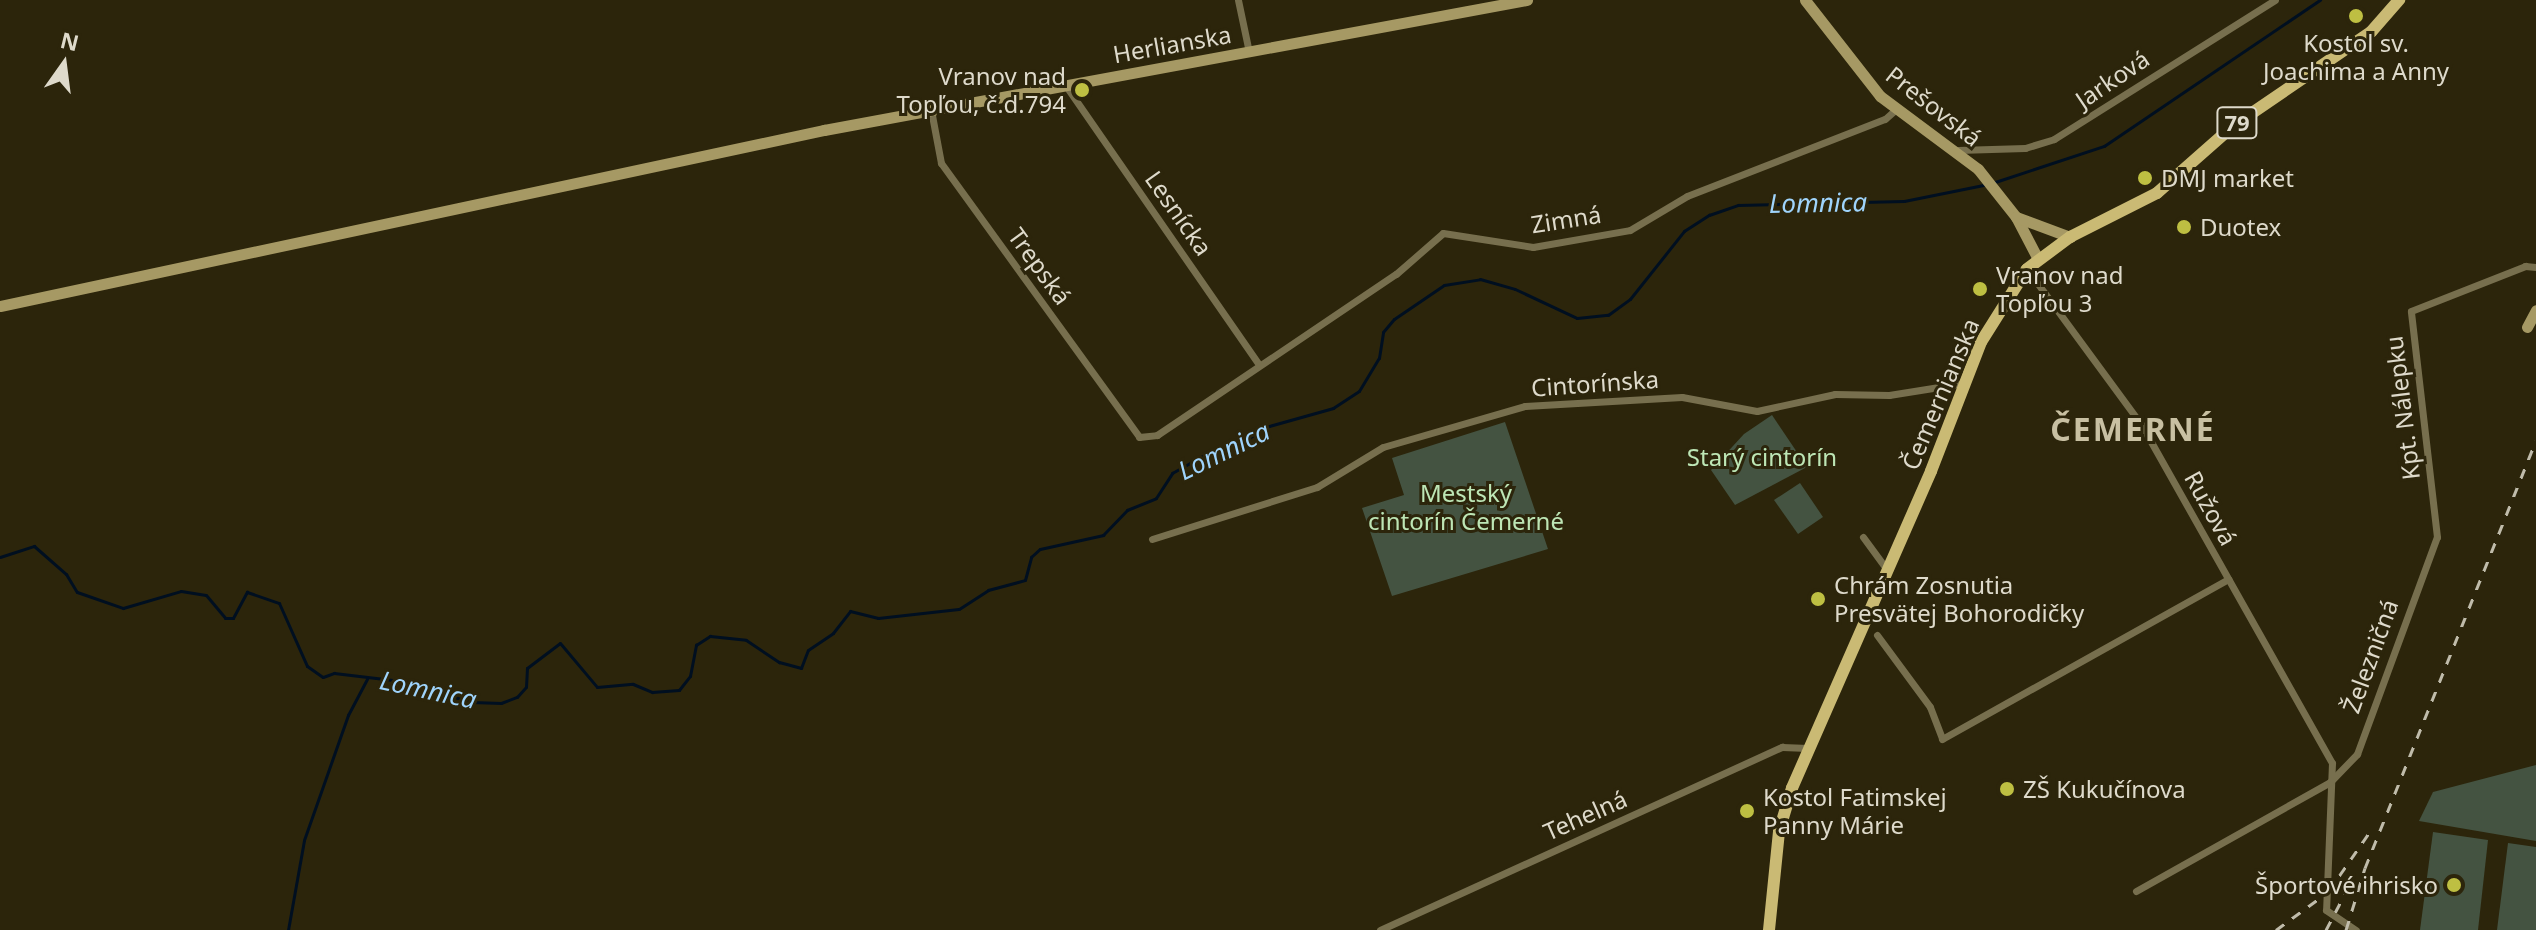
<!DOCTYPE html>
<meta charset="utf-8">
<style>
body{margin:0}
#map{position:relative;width:2536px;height:930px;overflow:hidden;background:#2c250b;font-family:"Noto Sans",sans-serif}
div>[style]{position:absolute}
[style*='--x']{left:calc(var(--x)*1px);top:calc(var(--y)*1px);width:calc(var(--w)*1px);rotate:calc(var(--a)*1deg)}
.green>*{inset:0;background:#445341}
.stream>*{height:3px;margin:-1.5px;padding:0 1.5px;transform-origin:1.5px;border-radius:1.5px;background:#000f20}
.street>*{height:7px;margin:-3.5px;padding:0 3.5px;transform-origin:3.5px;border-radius:3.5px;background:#776f4e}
.secondary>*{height:11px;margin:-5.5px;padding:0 5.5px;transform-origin:5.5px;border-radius:5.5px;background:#a69964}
.primary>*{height:12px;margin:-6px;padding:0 6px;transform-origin:6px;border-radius:6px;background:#caba74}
.rail>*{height:3px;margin-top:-1.5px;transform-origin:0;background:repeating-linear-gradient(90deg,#c0bcab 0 10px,transparent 0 20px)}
.dots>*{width:22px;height:22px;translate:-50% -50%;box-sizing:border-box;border:4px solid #2c250b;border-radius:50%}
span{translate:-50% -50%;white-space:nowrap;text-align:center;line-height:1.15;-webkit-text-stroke:6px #2c250b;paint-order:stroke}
.shield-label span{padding:2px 6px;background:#2c250b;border:2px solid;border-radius:6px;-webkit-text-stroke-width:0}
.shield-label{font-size:22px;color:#dedacb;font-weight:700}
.poi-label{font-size:24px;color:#dedacb}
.right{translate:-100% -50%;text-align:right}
.left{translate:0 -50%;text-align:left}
.street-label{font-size:24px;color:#dedacb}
.park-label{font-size:24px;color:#bde6b5}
.water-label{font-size:26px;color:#9fd4fc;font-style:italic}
.district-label{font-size:32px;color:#c8c0a2;font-weight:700;letter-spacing:2px}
.north{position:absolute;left:24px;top:24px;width:80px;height:80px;-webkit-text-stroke:6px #2c250b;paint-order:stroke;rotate:14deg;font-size:22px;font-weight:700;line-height:32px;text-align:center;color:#dedacb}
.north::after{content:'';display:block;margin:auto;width:28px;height:36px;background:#dedacb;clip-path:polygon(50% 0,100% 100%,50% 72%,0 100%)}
</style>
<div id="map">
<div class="green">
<div style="clip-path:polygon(1772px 415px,1807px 467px,1735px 505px,1711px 470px,1744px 434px)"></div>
<div style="clip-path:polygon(1505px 422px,1548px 549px,1392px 596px,1362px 508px,1404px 495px,1392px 458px)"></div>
<div style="clip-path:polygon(1800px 483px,1823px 517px,1798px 534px,1774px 500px)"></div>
<div style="clip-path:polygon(2536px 765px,2536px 841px,2419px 821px,2433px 792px)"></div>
<div style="clip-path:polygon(2433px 832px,2488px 840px,2478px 930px,2420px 930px)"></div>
<div style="clip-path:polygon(2508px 843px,2536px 847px,2536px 930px,2497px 930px)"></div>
</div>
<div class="stream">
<div style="--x:1995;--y:182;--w:115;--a:-18.3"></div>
<div style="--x:2104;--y:146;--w:261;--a:-34.1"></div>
<div style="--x:0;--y:557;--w:36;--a:-18"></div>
<div style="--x:34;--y:546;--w:43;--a:41.2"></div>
<div style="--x:66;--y:574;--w:21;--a:59"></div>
<div style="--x:77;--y:592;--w:49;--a:19.2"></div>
<div style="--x:123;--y:608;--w:60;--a:-16.3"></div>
<div style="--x:181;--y:591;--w:25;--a:9"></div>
<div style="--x:206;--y:595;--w:30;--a:50"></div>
<div style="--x:225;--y:618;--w:8;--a:0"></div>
<div style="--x:233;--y:618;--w:30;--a:-62"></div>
<div style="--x:247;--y:592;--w:34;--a:19"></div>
<div style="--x:279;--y:603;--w:69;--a:66"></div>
<div style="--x:307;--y:666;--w:19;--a:35"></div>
<div style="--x:323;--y:677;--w:12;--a:-20"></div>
<div style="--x:334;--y:673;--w:59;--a:6.8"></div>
<div style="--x:393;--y:680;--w:82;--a:15.6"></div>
<div style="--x:472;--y:702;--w:29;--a:2"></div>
<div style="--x:501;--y:703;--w:17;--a:-21"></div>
<div style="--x:517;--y:697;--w:13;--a:-48"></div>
<div style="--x:526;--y:687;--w:19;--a:-87"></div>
<div style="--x:527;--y:668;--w:41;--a:-37.1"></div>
<div style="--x:560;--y:643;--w:57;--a:49.9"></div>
<div style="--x:597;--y:687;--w:36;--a:-5"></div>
<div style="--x:633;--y:684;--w:21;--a:23"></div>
<div style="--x:652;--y:692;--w:27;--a:-4"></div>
<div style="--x:679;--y:690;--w:18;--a:-52"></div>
<div style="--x:690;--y:676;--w:32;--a:-79"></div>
<div style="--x:696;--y:645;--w:17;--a:-33"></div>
<div style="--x:710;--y:636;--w:36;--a:6"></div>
<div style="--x:746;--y:640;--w:40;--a:34"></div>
<div style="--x:779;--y:662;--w:23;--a:15"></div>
<div style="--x:801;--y:668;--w:19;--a:-69"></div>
<div style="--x:808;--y:650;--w:30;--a:-34"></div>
<div style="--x:833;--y:633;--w:28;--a:-52"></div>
<div style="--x:850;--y:611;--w:29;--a:14"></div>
<div style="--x:878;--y:618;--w:81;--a:-6.3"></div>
<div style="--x:959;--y:609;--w:35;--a:-33"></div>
<div style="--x:988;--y:590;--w:38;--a:-15"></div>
<div style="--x:1025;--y:580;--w:24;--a:-75"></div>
<div style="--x:1031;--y:557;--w:12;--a:-42"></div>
<div style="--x:1040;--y:549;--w:65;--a:-12.5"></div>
<div style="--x:1103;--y:535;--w:35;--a:-46"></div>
<div style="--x:1127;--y:510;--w:31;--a:-22"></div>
<div style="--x:1156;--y:498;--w:30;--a:-57"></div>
<div style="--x:1172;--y:473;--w:35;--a:-29"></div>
<div style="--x:1203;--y:456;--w:32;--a:-11"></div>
<div style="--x:1234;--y:450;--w:36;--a:-38"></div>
<div style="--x:1262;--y:428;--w:74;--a:-15.7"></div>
<div style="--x:1333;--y:408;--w:31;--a:-33"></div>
<div style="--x:1359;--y:391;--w:39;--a:-59"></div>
<div style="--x:1379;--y:358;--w:26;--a:-81"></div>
<div style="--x:1383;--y:332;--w:17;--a:-50"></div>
<div style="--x:1394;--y:319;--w:60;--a:-34.2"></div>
<div style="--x:1444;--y:285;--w:36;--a:-9"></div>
<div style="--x:1480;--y:279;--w:36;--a:16"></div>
<div style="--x:1515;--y:289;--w:68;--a:25.1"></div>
<div style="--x:1577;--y:318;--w:31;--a:-6"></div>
<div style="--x:1608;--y:315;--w:27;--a:-36"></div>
<div style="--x:1630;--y:299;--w:87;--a:-51.5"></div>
<div style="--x:1684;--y:231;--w:30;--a:-33"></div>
<div style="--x:1709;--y:215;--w:31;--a:-19"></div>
<div style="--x:1738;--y:205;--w:166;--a:-1.4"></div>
<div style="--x:1904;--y:201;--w:86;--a:-11.4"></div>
<div style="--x:288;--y:930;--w:91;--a:-79.9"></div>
<div style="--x:304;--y:840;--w:133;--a:-70.6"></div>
<div style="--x:348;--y:715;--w:41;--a:-62.2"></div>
</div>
<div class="street">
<div style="--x:1238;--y:0;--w:53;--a:78.1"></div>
<div style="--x:1066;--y:86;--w:337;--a:55.3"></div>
<div style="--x:931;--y:110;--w:54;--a:79.3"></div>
<div style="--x:941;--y:163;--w:338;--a:54.1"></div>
<div style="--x:1139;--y:437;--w:18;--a:-6"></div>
<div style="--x:1157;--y:435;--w:288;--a:-34"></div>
<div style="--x:1396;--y:274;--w:62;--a:-41.1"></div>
<div style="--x:1443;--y:233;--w:91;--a:8.8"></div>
<div style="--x:1533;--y:247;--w:98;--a:-9.9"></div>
<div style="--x:1630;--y:230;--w:66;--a:-30.8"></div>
<div style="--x:1687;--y:196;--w:212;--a:-21.3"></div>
<div style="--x:1885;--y:119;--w:13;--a:-42"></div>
<div style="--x:1958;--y:150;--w:67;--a:-1.7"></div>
<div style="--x:2025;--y:148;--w:30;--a:-17"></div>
<div style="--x:2054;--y:139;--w:261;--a:-32.2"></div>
<div style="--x:2027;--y:269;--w:192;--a:53.7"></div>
<div style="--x:2141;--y:424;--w:389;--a:60.6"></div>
<div style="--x:2332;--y:763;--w:147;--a:92.3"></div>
<div style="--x:2326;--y:910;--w:36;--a:34"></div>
<div style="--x:1863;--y:537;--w:42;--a:53.7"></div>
<div style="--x:1152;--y:539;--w:173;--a:-17.5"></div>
<div style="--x:1317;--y:487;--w:77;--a:-31.2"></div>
<div style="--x:1383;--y:447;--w:148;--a:-16.1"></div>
<div style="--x:1525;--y:406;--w:157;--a:-3.3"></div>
<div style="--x:1682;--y:397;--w:76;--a:10.6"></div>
<div style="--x:1757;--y:411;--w:80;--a:-12.3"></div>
<div style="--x:1835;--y:394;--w:54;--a:1.1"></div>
<div style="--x:1889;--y:395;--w:76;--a:-9.1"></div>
<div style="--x:1877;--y:635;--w:89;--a:53.6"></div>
<div style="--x:1930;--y:707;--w:34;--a:69"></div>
<div style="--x:1942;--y:739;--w:328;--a:-29.2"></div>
<div style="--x:2136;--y:891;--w:223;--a:-29.3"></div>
<div style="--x:2330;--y:782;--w:39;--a:-46"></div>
<div style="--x:2357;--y:754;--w:231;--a:-69.8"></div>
<div style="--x:2437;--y:537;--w:227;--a:-96.6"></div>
<div style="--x:2411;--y:311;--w:123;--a:-21.5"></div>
<div style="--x:2525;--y:266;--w:11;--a:5"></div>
<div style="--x:1380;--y:930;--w:442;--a:-24.5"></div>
<div style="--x:1782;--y:747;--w:26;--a:2"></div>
</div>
<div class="secondary">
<div style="--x:1805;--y:0;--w:122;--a:52"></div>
<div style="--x:1880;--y:96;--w:122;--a:36.7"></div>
<div style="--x:1978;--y:169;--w:61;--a:51.6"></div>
<div style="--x:2016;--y:217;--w:47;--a:62.4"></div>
<div style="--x:2016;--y:217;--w:58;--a:20.3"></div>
<div style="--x:0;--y:306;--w:843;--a:-12.06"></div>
<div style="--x:824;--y:130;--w:715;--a:-10.48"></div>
<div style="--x:2527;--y:327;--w:19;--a:-62"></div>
</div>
<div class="primary">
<div style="--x:1769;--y:930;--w:100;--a:-84.2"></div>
<div style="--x:1779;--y:831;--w:45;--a:-73.2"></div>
<div style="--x:1792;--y:788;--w:346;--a:-66.3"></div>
<div style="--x:1931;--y:471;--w:138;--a:-68.8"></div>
<div style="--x:1981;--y:342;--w:86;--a:-57.8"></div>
<div style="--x:2027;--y:269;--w:54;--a:-36.7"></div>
<div style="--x:2070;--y:237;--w:97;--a:-26.8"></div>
<div style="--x:2157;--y:193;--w:101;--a:-41.4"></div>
<div style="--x:2233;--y:126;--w:167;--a:-34.3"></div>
<div style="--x:2371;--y:32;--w:43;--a:-48.8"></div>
</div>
<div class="rail">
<div style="--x:2276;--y:930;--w:64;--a:-36.2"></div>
<div style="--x:2328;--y:892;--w:72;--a:-55.2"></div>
<div style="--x:2326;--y:930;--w:50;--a:-62.4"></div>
<div style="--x:2346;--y:930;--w:65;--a:-73"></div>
<div style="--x:2365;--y:868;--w:460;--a:-68.2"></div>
</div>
<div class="dots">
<div style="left:2356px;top:16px;background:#bebf42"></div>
<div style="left:1082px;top:90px;background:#bebf42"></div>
<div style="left:2145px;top:178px;background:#bebf42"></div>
<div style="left:2184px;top:227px;background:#bebf42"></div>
<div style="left:1980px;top:289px;background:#bebf42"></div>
<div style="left:1818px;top:599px;background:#bebf42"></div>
<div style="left:2007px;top:789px;background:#bebf42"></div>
<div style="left:1747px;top:811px;background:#bebf42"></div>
<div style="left:2454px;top:885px;background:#bebf42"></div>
</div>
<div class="shield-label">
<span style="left:2237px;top:123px">79</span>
</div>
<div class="poi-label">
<span style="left:2356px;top:57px">Kostol sv.<br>Joachima a Anny</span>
<span class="right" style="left:1066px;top:90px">Vranov nad<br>Topľou, č.d.794</span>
<span class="left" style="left:2161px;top:178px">DMJ market</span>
<span class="left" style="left:2200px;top:227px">Duotex</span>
<span class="left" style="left:1996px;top:289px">Vranov nad<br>Topľou 3</span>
<span class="left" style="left:1834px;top:599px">Chrám Zosnutia<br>Presvätej Bohorodičky</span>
<span class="left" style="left:2023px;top:789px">ZŠ Kukučínova</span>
<span class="left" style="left:1763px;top:811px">Kostol Fatimskej<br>Panny Márie</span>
<span class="right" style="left:2438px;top:885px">Športové ihrisko</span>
</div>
<div class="street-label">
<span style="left:1172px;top:44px;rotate:-10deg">Herlianska</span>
<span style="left:2112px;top:79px;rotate:-34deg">Jarková</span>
<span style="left:1934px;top:106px;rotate:38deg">Prešovská</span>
<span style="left:1179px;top:213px;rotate:55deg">Lesnícka</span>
<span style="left:1566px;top:219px;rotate:-9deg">Zimná</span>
<span style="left:1040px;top:266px;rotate:54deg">Trepská</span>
<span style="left:1595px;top:383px;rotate:-4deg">Cintorínska</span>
<span style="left:1940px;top:394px;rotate:-67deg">Čemernianska</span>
<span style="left:2402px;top:408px;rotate:-97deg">Kpt. Nálepku</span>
<span style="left:2211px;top:508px;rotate:61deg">Ružová</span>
<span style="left:2370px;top:656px;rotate:-70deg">Železničná</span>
<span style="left:1585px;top:815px;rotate:-24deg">Tehelná</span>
</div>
<div class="park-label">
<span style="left:1762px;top:457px">Starý cintorín</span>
<span style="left:1466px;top:507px">Mestský<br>cintorín Čemerné</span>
</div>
<div class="water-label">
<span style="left:1818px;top:203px;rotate:-1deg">Lomnica</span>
<span style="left:1224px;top:451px;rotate:-26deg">Lomnica</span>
<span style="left:428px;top:690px;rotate:12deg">Lomnica</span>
</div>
<div class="district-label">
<span style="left:2133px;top:429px">ČEMERNÉ</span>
</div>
<div class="north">N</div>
</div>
